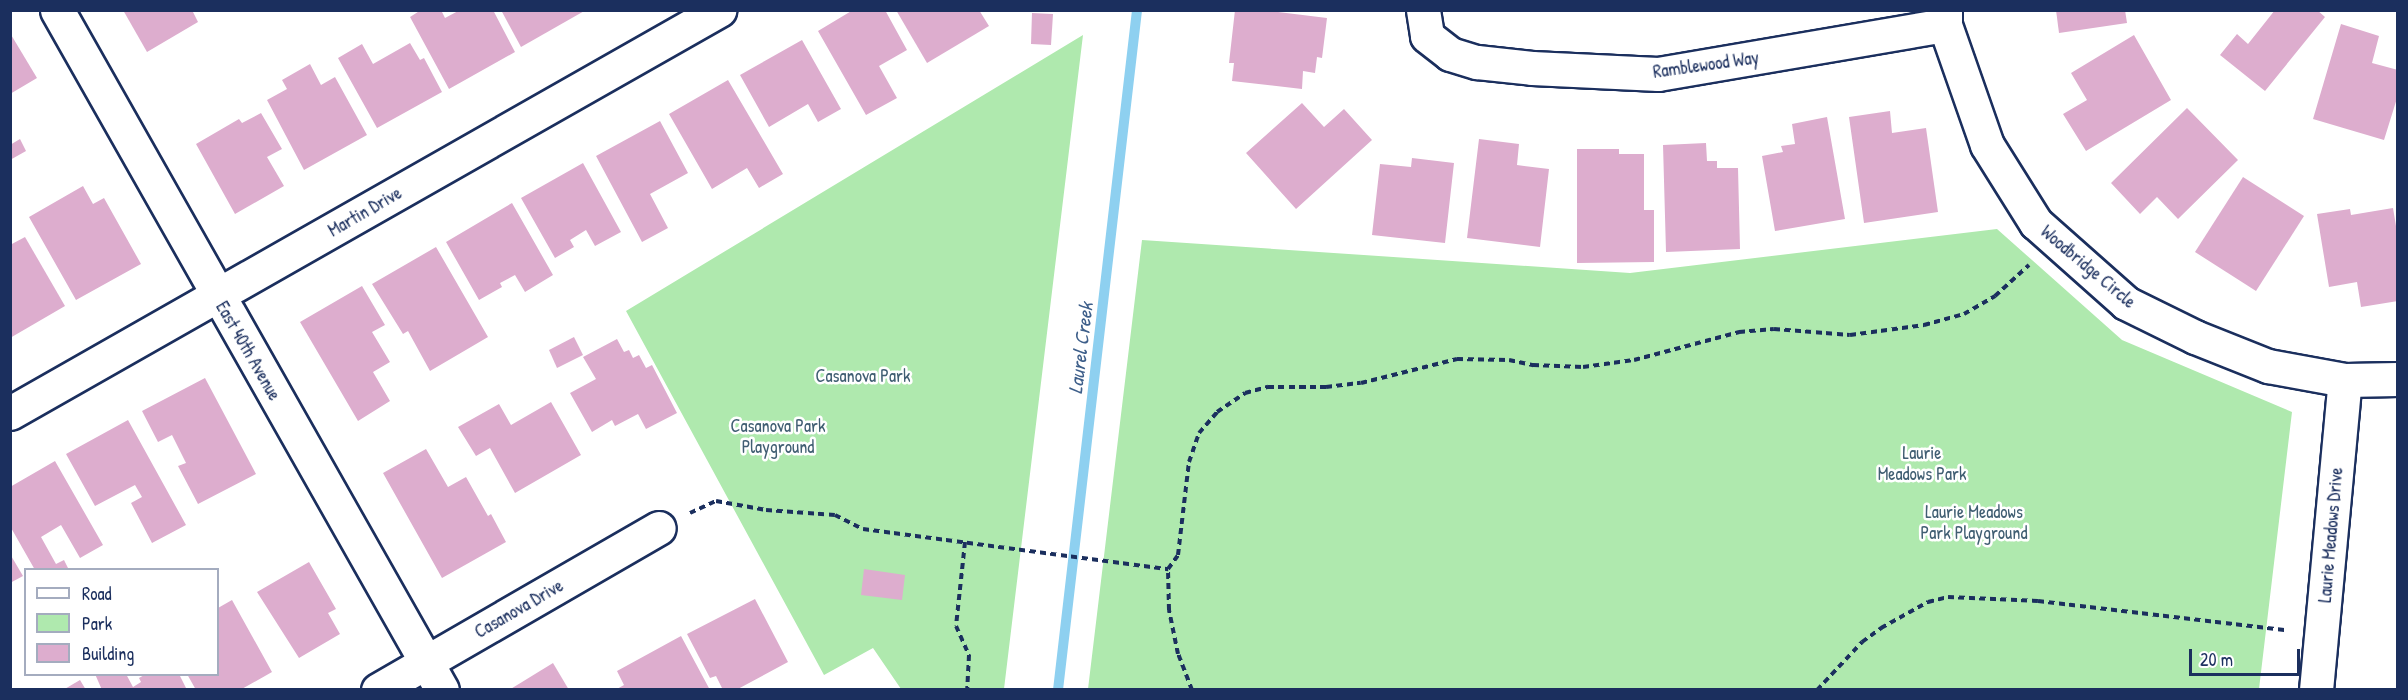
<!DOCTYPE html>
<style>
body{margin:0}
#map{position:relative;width:2408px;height:700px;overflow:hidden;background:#fff;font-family:"Patrick Hand",sans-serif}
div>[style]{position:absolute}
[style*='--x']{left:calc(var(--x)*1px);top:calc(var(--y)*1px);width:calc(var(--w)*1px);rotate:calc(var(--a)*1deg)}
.green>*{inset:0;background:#afe9ae}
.stream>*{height:10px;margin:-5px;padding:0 5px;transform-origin:5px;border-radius:5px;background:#8ed0f0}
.building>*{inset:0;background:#ddadce}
.path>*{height:4px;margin-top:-2px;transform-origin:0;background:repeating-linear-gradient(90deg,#1b2f5e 0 6px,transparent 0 10.5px)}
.roads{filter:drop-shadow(2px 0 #1b2f5e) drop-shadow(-2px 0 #1b2f5e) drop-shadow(0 2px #1b2f5e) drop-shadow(0 -2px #1b2f5e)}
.minor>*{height:33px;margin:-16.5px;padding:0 16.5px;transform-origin:16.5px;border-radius:16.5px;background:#fff}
.tertiary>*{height:33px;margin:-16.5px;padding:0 16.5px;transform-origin:16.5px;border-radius:16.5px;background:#fff}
span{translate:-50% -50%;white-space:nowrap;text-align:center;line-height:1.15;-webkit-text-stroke:5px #fff;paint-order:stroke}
.street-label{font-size:18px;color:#1b2f5e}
.park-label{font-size:18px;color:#405e72}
.water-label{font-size:20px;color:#3e5f8a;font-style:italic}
.frame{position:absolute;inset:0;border:12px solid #1b2f5e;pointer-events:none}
.legend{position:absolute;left:24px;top:568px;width:195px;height:108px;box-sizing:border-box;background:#fff;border:2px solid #a4acbf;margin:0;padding:8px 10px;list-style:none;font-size:18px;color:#1b2f5e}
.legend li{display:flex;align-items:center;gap:12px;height:30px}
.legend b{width:30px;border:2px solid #a4acbf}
.scale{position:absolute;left:2189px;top:649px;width:111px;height:27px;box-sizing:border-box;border:3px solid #1b2f5e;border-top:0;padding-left:8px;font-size:18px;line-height:21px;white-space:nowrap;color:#1b2f5e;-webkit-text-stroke:4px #fff;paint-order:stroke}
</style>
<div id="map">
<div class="green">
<div style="clip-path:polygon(1083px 35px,1004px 689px,901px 689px,873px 648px,824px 675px,626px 311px)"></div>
<div style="clip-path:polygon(1997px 229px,2122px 340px,2292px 412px,2259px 689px,1088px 689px,1142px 240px,1630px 273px)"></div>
</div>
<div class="stream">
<div style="--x:1058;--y:690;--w:685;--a:-83.37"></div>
</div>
<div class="building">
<div style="clip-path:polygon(123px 10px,192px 10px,198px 22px,147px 52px)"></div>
<div style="clip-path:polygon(421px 10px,441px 10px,445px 18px,460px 10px,493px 10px,515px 52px,449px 89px,410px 17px)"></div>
<div style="clip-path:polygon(501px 10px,586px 10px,521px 47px)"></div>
<div style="clip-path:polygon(853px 10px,885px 10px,907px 50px,879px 66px,897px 98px,866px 115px,818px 31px)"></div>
<div style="clip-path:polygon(896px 10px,979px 10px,989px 26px,927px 63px)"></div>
<div style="clip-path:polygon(1235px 10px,1262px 10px,1327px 18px,1322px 58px,1317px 57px,1315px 73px,1303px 71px,1302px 89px,1232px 81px,1234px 63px,1229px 63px)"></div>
<div style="clip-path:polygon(2056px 10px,2125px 10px,2127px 23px,2059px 33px)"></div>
<div style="clip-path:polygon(2275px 10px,2317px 10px,2325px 17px,2265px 91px,2220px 55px,2237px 34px,2248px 44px)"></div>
<div style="clip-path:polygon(1032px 13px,1053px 14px,1051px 45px,1031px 44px)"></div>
<div style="clip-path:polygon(2341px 24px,2379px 36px,2372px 63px,2398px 70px,2398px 95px,2384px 140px,2313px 119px)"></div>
<div style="clip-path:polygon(10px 33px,37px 78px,10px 94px)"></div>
<div style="clip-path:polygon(2134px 35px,2171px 100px,2086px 151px,2063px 114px,2087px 100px,2071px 73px)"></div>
<div style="clip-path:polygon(802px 40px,841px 109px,818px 122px,808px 104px,769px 127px,740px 75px)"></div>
<div style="clip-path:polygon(410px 43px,420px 60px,424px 58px,442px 92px,377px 128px,338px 58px,362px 44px,373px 64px)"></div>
<div style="clip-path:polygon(310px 64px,321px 85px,335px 77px,367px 135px,304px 170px,267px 100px,287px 89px,282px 80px)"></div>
<div style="clip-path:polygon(728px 80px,783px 174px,759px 188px,747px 168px,712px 189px,669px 114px)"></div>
<div style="clip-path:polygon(1302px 103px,1324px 127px,1344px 109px,1372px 140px,1296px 209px,1246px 153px)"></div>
<div style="clip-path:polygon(2187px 108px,2238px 160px,2178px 219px,2157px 197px,2140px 214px,2111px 183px)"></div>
<div style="clip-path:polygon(1890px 111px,1892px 133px,1926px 128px,1938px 212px,1864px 223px,1849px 117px)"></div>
<div style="clip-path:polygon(261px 113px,282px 149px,267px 157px,284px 186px,235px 214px,196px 144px,239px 119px,242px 123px)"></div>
<div style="clip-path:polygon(1827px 117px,1845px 219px,1775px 231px,1762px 156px,1783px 152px,1781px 146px,1795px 144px,1792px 124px)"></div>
<div style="clip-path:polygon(660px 121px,688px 173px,650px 194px,668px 228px,642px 242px,596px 156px)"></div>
<div style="clip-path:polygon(20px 139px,26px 151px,10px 160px,10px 145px)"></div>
<div style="clip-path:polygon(1479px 139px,1519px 144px,1517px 165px,1549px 169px,1540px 247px,1467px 238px)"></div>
<div style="clip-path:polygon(1706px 143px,1707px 161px,1717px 161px,1717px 168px,1738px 168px,1740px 249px,1666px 252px,1663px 145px)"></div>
<div style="clip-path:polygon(1577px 149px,1619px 149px,1619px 154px,1644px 154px,1644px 210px,1654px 210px,1654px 262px,1577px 263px)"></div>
<div style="clip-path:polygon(1412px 158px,1454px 163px,1445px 243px,1372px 235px,1380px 164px,1411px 167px)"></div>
<div style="clip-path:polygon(583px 163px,621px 232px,595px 246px,586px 230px,570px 240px,574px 247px,555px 258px,521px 198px)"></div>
<div style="clip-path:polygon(2243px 177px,2304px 216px,2256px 291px,2195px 252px)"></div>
<div style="clip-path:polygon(83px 186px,93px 204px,104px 198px,141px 264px,76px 300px,29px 217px)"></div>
<div style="clip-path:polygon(512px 203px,553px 275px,525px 292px,515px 275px,500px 283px,502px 287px,479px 300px,446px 242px)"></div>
<div style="clip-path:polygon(2393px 208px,2398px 238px,2398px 301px,2361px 307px,2357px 282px,2329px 287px,2317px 214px,2350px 209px,2351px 215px)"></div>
<div style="clip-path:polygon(25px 237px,65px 306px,10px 338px,10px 245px)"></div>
<div style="clip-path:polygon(436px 247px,488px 337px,430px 371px,408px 331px,403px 334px,372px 284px)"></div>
<div style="clip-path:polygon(362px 286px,385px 325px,372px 332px,390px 362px,373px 372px,390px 401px,358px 421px,300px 322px)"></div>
<div style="clip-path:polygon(574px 337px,583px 355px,557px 368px,549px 350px)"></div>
<div style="clip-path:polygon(617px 339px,624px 352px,629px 350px,633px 358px,639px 355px,646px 368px,652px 365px,677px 413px,646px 429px,638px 414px,615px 426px,612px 420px,592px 432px,570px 393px,596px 379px,583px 357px)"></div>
<div style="clip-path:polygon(205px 378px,256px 474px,198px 504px,178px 466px,186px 463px,172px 435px,158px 442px,142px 411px)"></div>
<div style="clip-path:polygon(551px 402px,581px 455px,515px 493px,490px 448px,476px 456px,458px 427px,499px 404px,511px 425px)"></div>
<div style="clip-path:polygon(128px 420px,186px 525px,152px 543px,131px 503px,142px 497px,135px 485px,95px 506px,66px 454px)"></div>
<div style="clip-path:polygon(426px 449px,448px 487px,466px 477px,488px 516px,491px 514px,506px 542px,442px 578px,383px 473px)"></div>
<div style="clip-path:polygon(55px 461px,103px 545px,80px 558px,61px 525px,41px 537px,56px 564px,64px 560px,69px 570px,35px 570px,10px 526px,10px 487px)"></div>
<div style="clip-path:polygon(10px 554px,23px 576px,10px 583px)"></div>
<div style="clip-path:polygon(309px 562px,336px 609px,328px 613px,340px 634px,299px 658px,257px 592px)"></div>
<div style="clip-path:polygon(864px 569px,905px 575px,902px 600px,861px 595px)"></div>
<div style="clip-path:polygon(755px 599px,788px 662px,736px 690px,723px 690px,716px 676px,710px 678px,687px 634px)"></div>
<div style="clip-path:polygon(232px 600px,272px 672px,240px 690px,196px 690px,187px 674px,218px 674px,218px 608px)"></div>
<div style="clip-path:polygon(681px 636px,710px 690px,615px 690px,624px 685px,617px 671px)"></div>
<div style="clip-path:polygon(553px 663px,569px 690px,509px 690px)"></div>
<div style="clip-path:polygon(95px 674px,126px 674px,133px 687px,141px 682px,139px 678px,146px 674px,179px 674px,187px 690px,102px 690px)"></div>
<div style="clip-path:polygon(80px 680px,86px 690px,63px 690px)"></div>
</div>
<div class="path">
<div style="--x:690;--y:513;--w:29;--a:-25"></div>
<div style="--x:716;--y:501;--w:51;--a:10.2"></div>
<div style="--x:766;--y:510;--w:69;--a:4.1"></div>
<div style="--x:835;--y:515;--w:31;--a:27"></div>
<div style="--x:863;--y:529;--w:308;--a:7.5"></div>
<div style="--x:965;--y:542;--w:84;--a:96.1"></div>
<div style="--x:956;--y:626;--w:32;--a:66"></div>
<div style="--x:969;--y:655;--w:35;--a:93"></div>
<div style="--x:1192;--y:690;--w:39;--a:-111"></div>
<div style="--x:1178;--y:654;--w:45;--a:-101.6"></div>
<div style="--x:1169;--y:610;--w:41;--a:-91.4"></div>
<div style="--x:1168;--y:569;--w:17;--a:-54"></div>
<div style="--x:1178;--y:555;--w:94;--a:-83.3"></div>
<div style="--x:1189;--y:462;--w:31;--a:-71"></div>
<div style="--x:1199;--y:433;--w:28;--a:-49"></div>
<div style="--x:1217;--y:412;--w:34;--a:-34"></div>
<div style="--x:1245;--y:393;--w:24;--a:-15"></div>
<div style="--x:1268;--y:387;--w:58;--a:0"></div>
<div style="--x:1326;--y:387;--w:35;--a:-7"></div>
<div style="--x:1361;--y:383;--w:99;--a:-14"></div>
<div style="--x:1457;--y:359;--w:52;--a:1.1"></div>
<div style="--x:1509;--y:360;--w:25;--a:12"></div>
<div style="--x:1533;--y:365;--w:50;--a:2.3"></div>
<div style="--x:1583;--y:367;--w:51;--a:-7.8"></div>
<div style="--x:1634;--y:360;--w:109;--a:-14.9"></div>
<div style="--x:1739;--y:332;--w:35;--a:-5"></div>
<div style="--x:1774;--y:329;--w:76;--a:4.5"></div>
<div style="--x:1850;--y:335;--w:75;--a:-7.7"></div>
<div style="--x:1924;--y:325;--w:41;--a:-15.4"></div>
<div style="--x:1964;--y:314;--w:36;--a:-30"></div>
<div style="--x:1995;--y:296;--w:46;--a:-42.4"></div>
<div style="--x:1817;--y:690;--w:66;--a:-46.8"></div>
<div style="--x:1862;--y:642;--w:24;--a:-36"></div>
<div style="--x:1881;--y:628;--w:54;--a:-29"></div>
<div style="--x:1928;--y:602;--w:21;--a:-14"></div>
<div style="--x:1948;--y:597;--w:90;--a:2.5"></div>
<div style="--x:2038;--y:601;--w:250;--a:6.7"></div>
</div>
<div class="roads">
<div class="minor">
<div style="--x:57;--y:10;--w:781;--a:60.48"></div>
<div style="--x:1423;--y:10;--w:26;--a:81"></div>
<div style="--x:1427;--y:36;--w:29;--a:38"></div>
<div style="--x:1450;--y:54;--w:28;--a:17"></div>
<div style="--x:1477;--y:62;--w:55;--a:6.2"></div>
<div style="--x:1532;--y:68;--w:126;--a:2.7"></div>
<div style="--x:1658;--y:74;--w:291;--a:-9.7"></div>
<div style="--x:1945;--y:10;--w:15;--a:90"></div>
<div style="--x:1945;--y:25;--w:127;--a:70.7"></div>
<div style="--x:1987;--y:145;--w:92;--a:57.9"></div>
<div style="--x:2036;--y:223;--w:120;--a:41.6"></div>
<div style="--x:2126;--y:303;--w:77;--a:26.2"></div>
<div style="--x:2195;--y:337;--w:79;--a:21.7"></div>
<div style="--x:2268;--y:366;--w:78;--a:10.3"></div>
<div style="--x:2345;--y:380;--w:53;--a:-1.1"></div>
<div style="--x:10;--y:413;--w:816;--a:-29.61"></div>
<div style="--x:378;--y:690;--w:324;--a:-30"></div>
</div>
<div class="tertiary">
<div style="--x:2316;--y:690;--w:311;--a:-84.7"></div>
</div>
</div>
<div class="street-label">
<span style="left:1706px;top:65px;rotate:-8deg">Ramblewood Way</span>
<span style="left:365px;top:212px;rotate:-30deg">Martin Drive</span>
<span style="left:2088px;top:267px;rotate:40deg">Woodbridge Circle</span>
<span style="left:248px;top:351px;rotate:60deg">East 40th Avenue</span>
<span style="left:2331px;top:535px;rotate:-85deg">Laurie Meadows Drive</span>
<span style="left:519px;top:609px;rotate:-30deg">Casanova Drive</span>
</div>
<div class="park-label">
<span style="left:863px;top:376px">Casanova Park</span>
<span style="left:778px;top:437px">Casanova Park<br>Playground</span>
<span style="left:1922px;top:464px">Laurie<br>Meadows Park</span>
<span style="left:1974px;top:523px">Laurie Meadows<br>Park Playground</span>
</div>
<div class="water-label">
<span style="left:1080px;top:348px;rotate:-83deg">Laurel Creek</span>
</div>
<div class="frame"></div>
<ul class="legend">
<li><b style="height:8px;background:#fff"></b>Road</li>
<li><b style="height:16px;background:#afe9ae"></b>Park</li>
<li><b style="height:16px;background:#ddadce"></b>Building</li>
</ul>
<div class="scale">20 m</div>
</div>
